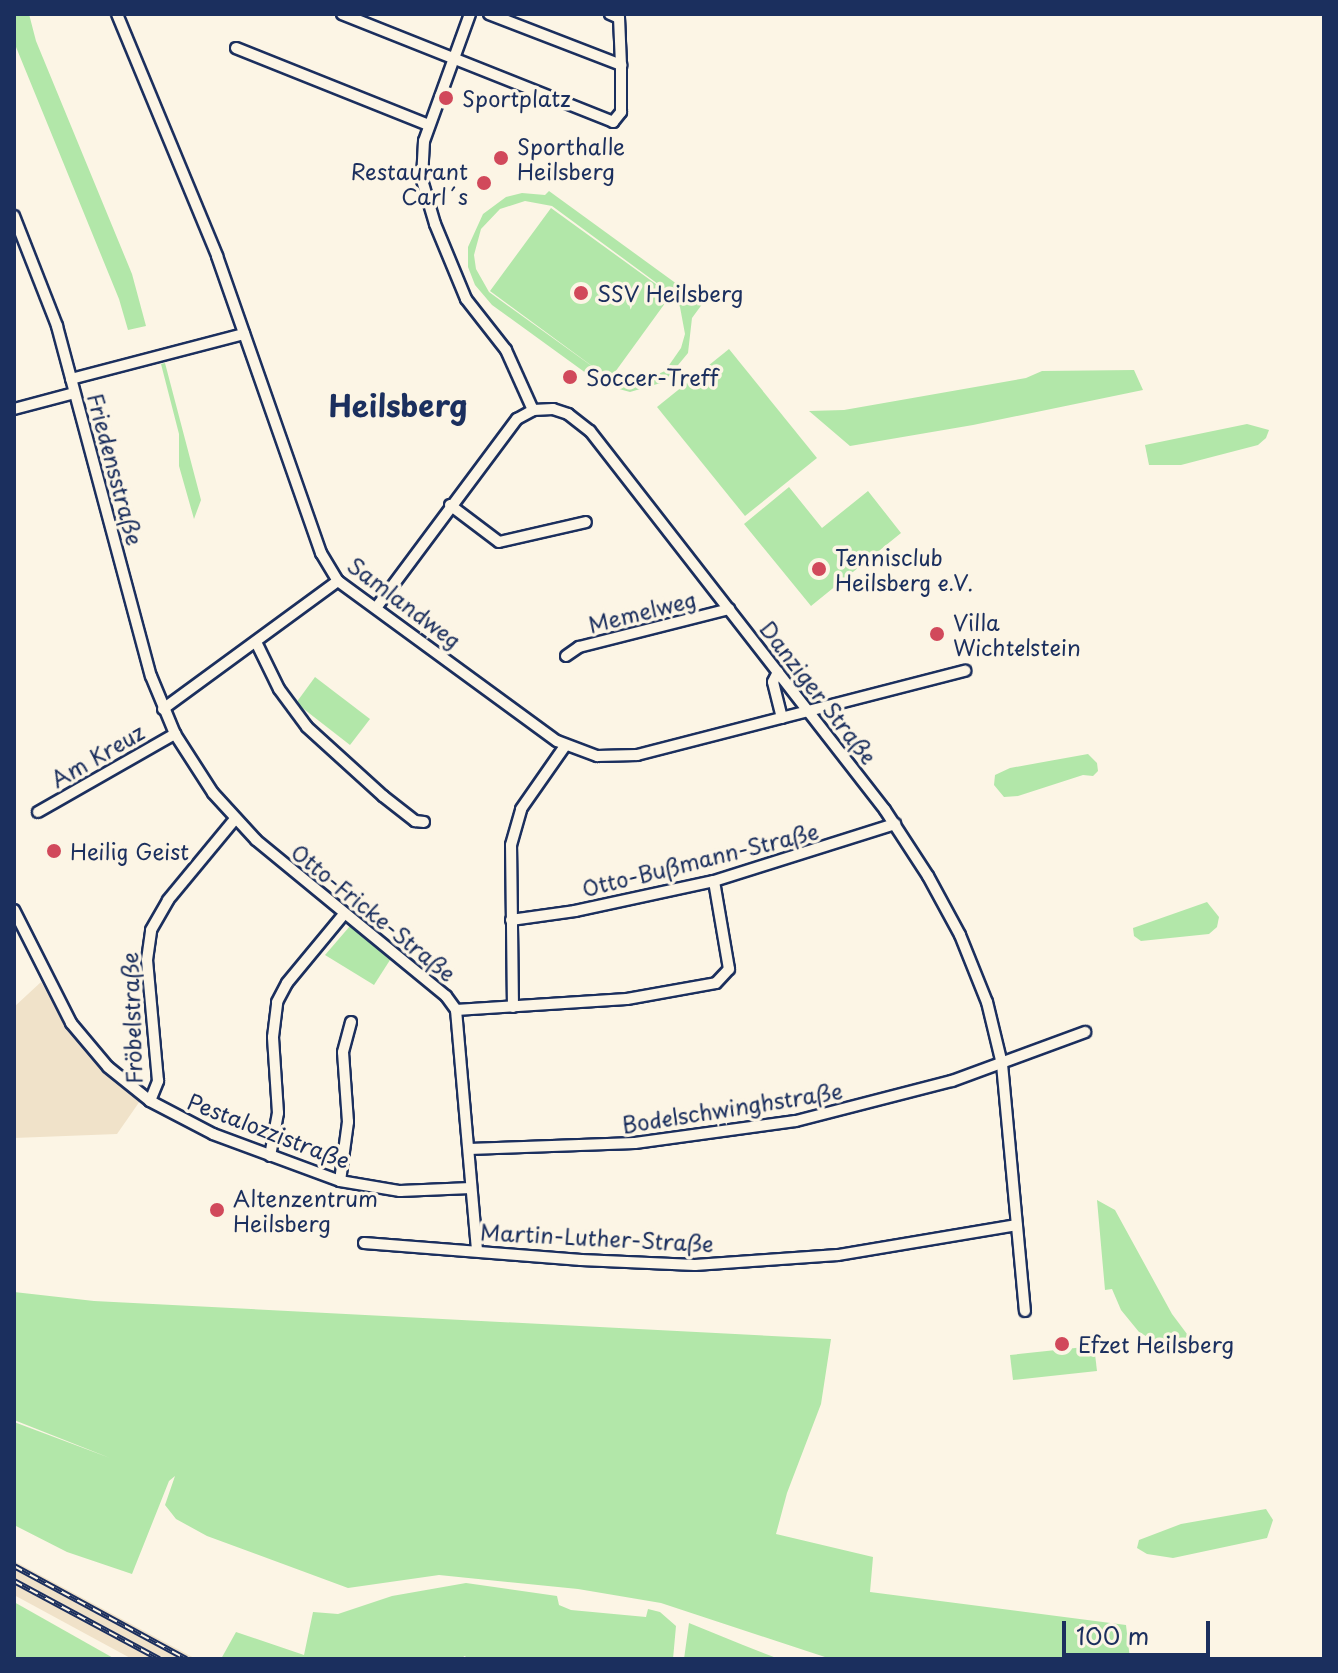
<!DOCTYPE html>
<meta charset="utf-8">
<style>
body{margin:0}
#map{position:relative;width:1338px;height:1673px;overflow:hidden;background:#fcf5e5;font-family:"Playpen Sans",sans-serif}
div>[style]{position:absolute}
[style*='--x']{left:calc(var(--x)*1px);top:calc(var(--y)*1px);width:calc(var(--w)*1px);rotate:calc(var(--a)*1deg)}
.built>*{inset:0;background:#f0e2c9}
.green>*{inset:0;background:#b2e7a9}
.roads{filter:drop-shadow(2px 0 #1b2f5e) drop-shadow(-2px 0 #1b2f5e) drop-shadow(0 2px #1b2f5e) drop-shadow(0 -2px #1b2f5e)}
.minor>*{height:10px;margin:-5px;padding:0 5px;transform-origin:5px;border-radius:5px;background:#fcf5e5}
.rail>*{height:6px;margin-top:-3px;transform-origin:0;background:repeating-linear-gradient(90deg,#fcf5e5 0 9px,#1b2f5e 0 18px);box-sizing:border-box;border-block:2px solid #1b2f5e}
.dots>*{width:22px;height:22px;translate:-50% -50%;box-sizing:border-box;border:4px solid #fcf5e5;border-radius:50%}
span{translate:-50% -50%;white-space:nowrap;text-align:center;line-height:1.15;-webkit-text-stroke:7px #fcf5e5;paint-order:stroke}
.poi-label{font-size:22px;color:#1b2f5e}
.left{translate:0 -50%;text-align:left}
.right{translate:-100% -50%;text-align:right}
.street-label{font-size:22px;color:#1b2f5e}
.district-label{font-size:30px;color:#1b2f5e;font-weight:700}
.frame{position:absolute;inset:0;border:16px solid #1b2f5e;pointer-events:none}
.scale{position:absolute;left:1062px;top:1621px;width:148px;height:36px;box-sizing:border-box;border:4px solid #1b2f5e;border-top:0;padding-left:10px;font-size:24px;line-height:28px;white-space:nowrap;color:#1b2f5e;-webkit-text-stroke:6px #fcf5e5;paint-order:stroke}
</style>
<div id="map">
<div class="built">
<div style="clip-path:polygon(41px 982px,77px 1040px,109px 1076px,140px 1101px,117px 1134px,14px 1138px,14px 1007px)"></div>
<div style="clip-path:polygon(14px 1561px,196px 1659px,132px 1659px,14px 1595px)"></div>
</div>
<div class="green">
<div style="clip-path:polygon(14px 14px,29px 14px,36px 41px,132px 274px,146px 326px,128px 330px,119px 299px,16px 47px)"></div>
<div style="clip-path:polygon(evenodd,549px 191px,703px 303px,692px 318px,688px 353px,664px 382px,630px 392px,601px 384px,492px 305px,475px 285px,468px 267px,468px 247px,483px 214px,506px 197px,522px 193px,545px 195px,549px 191px,525px 201px,552px 206px,673px 295px,680px 307px,685px 334px,681px 348px,665px 371px,640px 382px,610px 379px,671px 295px,551px 208px,490px 291px,607px 377px,489px 292px,476px 269px,474px 255px,481px 229px,500px 209px,525px 201px)"></div>
<div style="clip-path:polygon(729px 349px,817px 458px,745px 516px,657px 407px)"></div>
<div style="clip-path:polygon(165px 363px,201px 500px,194px 519px,179px 466px,179px 434px,161px 364px)"></div>
<div style="clip-path:polygon(1134px 370px,1143px 390px,973px 425px,850px 446px,809px 411px,844px 410px,1026px 378px,1042px 371px)"></div>
<div style="clip-path:polygon(1247px 424px,1269px 430px,1266px 438px,1258px 445px,1181px 465px,1149px 465px,1145px 445px)"></div>
<div style="clip-path:polygon(789px 487px,822px 528px,868px 491px,901px 533px,811px 606px,744px 524px)"></div>
<div style="clip-path:polygon(315px 677px,370px 719px,350px 745px,296px 703px)"></div>
<div style="clip-path:polygon(1088px 754px,1097px 763px,1098px 771px,1093px 776px,1083px 775px,1018px 796px,1004px 797px,994px 785px,995px 775px,1010px 768px)"></div>
<div style="clip-path:polygon(1207px 902px,1219px 917px,1217px 927px,1209px 934px,1141px 941px,1134px 936px,1133px 928px)"></div>
<div style="clip-path:polygon(350px 926px,390px 960px,374px 985px,325px 955px)"></div>
<div style="clip-path:polygon(1097px 1200px,1115px 1210px,1172px 1314px,1193px 1342px,1188px 1351px,1178px 1355px,1139px 1332px,1121px 1310px,1112px 1289px,1105px 1290px)"></div>
<div style="clip-path:polygon(14px 1292px,94px 1301px,831px 1339px,821px 1404px,787px 1493px,776px 1534px,873px 1557px,870px 1592px,1126px 1625px,1130px 1659px,831px 1659px,661px 1603px,578px 1589px,439px 1575px,348px 1588px,207px 1536px,176px 1519px,165px 1505px,175px 1476px,169px 1481px,132px 1574px,67px 1552px,14px 1525px,14px 1422px,110px 1458px,14px 1420px)"></div>
<div style="clip-path:polygon(1094px 1346px,1097px 1371px,1013px 1380px,1010px 1355px)"></div>
<div style="clip-path:polygon(1266px 1509px,1273px 1520px,1267px 1538px,1173px 1558px,1147px 1554px,1137px 1548px,1139px 1540px,1181px 1524px)"></div>
<div style="clip-path:polygon(466px 1583px,557px 1596px,559px 1605px,571px 1610px,646px 1617px,648px 1609px,660px 1612px,676px 1626px,673px 1659px,471px 1659px,464px 1656px,463px 1659px,221px 1659px,236px 1632px,304px 1655px,313px 1612px,338px 1614px,392px 1596px)"></div>
<div style="clip-path:polygon(14px 1602px,115px 1659px,14px 1659px)"></div>
<div style="clip-path:polygon(689px 1623px,743px 1645px,779px 1659px,684px 1659px)"></div>
</div>
<div class="roads">
<div class="minor">
<div style="--x:117;--y:14;--w:262;--a:67.5"></div>
<div style="--x:217;--y:256;--w:315;--a:70.7"></div>
<div style="--x:321;--y:553;--w:33;--a:59"></div>
<div style="--x:338;--y:581;--w:271;--a:36.2"></div>
<div style="--x:557;--y:741;--w:43;--a:20.6"></div>
<div style="--x:597;--y:756;--w:40;--a:-1.4"></div>
<div style="--x:637;--y:755;--w:339;--a:-14.4"></div>
<div style="--x:342;--y:14;--w:292;--a:21.7"></div>
<div style="--x:613;--y:122;--w:13;--a:-51"></div>
<div style="--x:621;--y:112;--w:47;--a:-90"></div>
<div style="--x:470;--y:14;--w:135;--a:109.9"></div>
<div style="--x:424;--y:141;--w:39;--a:93"></div>
<div style="--x:422;--y:180;--w:46;--a:73.5"></div>
<div style="--x:435;--y:224;--w:81;--a:67.5"></div>
<div style="--x:466;--y:299;--w:65;--a:51.9"></div>
<div style="--x:506;--y:350;--w:66;--a:65.8"></div>
<div style="--x:489;--y:14;--w:142;--a:21.1"></div>
<div style="--x:621;--y:65;--w:47;--a:-92.4"></div>
<div style="--x:619;--y:18;--w:10;--a:-156"></div>
<div style="--x:236;--y:48;--w:208;--a:21.8"></div>
<div style="--x:14;--y:216;--w:118;--a:68.6"></div>
<div style="--x:57;--y:326;--w:362;--a:75"></div>
<div style="--x:151;--y:676;--w:63;--a:67.5"></div>
<div style="--x:175;--y:734;--w:70;--a:57.2"></div>
<div style="--x:213;--y:793;--w:64;--a:47.5"></div>
<div style="--x:256;--y:840;--w:246;--a:39.4"></div>
<div style="--x:446;--y:996;--w:17;--a:54"></div>
<div style="--x:456;--y:1010;--w:241;--a:85"></div>
<div style="--x:71;--y:379;--w:179;--a:-14.6"></div>
<div style="--x:14;--y:409;--w:62;--a:-14.9"></div>
<div style="--x:450;--y:505;--w:61;--a:37.1"></div>
<div style="--x:499;--y:542;--w:89;--a:-12.9"></div>
<div style="--x:376;--y:608;--w:236;--a:-53.3"></div>
<div style="--x:517;--y:419;--w:18;--a:-29"></div>
<div style="--x:533;--y:410;--w:20;--a:-3"></div>
<div style="--x:553;--y:409;--w:16;--a:18"></div>
<div style="--x:568;--y:414;--w:28;--a:38"></div>
<div style="--x:590;--y:431;--w:480;--a:52.1"></div>
<div style="--x:885;--y:810;--w:79;--a:56.9"></div>
<div style="--x:928;--y:876;--w:67;--a:61.5"></div>
<div style="--x:960;--y:935;--w:72;--a:68.1"></div>
<div style="--x:987;--y:1002;--w:64;--a:76.4"></div>
<div style="--x:1002;--y:1064;--w:248;--a:84.7"></div>
<div style="--x:256;--y:642;--w:52;--a:63.9"></div>
<div style="--x:279;--y:689;--w:47;--a:53.6"></div>
<div style="--x:307;--y:727;--w:103;--a:42.2"></div>
<div style="--x:383;--y:796;--w:41;--a:38"></div>
<div style="--x:415;--y:821;--w:9;--a:6"></div>
<div style="--x:566;--y:656;--w:16;--a:-35"></div>
<div style="--x:579;--y:647;--w:155;--a:-14.2"></div>
<div style="--x:778;--y:672;--w:11;--a:117"></div>
<div style="--x:773;--y:682;--w:37;--a:76"></div>
<div style="--x:163;--y:709;--w:217;--a:-36.2"></div>
<div style="--x:38;--y:812;--w:158;--a:-29.7"></div>
<div style="--x:14;--y:910;--w:127;--a:63.2"></div>
<div style="--x:71;--y:1023;--w:57;--a:49.9"></div>
<div style="--x:108;--y:1067;--w:54;--a:39"></div>
<div style="--x:150;--y:1101;--w:71;--a:27.6"></div>
<div style="--x:213;--y:1134;--w:135;--a:20.3"></div>
<div style="--x:340;--y:1181;--w:61;--a:9.5"></div>
<div style="--x:400;--y:1191;--w:71;--a:-2.4"></div>
<div style="--x:511;--y:920;--w:65;--a:-8"></div>
<div style="--x:575;--y:911;--w:142;--a:-12.2"></div>
<div style="--x:714;--y:881;--w:190;--a:-17.5"></div>
<div style="--x:513;--y:1007;--w:162;--a:-90.7"></div>
<div style="--x:511;--y:845;--w:37;--a:-74"></div>
<div style="--x:521;--y:809;--w:77;--a:-55.1"></div>
<div style="--x:456;--y:1010;--w:171;--a:-3.7"></div>
<div style="--x:627;--y:999;--w:90;--a:-10.2"></div>
<div style="--x:716;--y:983;--w:19;--a:-47"></div>
<div style="--x:729;--y:969;--w:89;--a:-99.7"></div>
<div style="--x:150;--y:1101;--w:22;--a:-68"></div>
<div style="--x:158;--y:1081;--w:121;--a:-95.2"></div>
<div style="--x:147;--y:960;--w:30;--a:-82"></div>
<div style="--x:151;--y:930;--w:34;--a:-60"></div>
<div style="--x:168;--y:900;--w:105;--a:-50.4"></div>
<div style="--x:469;--y:1149;--w:166;--a:-2.1"></div>
<div style="--x:635;--y:1143;--w:162;--a:-7.8"></div>
<div style="--x:796;--y:1121;--w:161;--a:-14.4"></div>
<div style="--x:952;--y:1081;--w:142;--a:-20.2"></div>
<div style="--x:270;--y:1156;--w:44;--a:-79.5"></div>
<div style="--x:278;--y:1113;--w:76;--a:-93.8"></div>
<div style="--x:273;--y:1037;--w:35;--a:-83"></div>
<div style="--x:277;--y:1002;--w:21;--a:-62"></div>
<div style="--x:287;--y:983;--w:89;--a:-50.4"></div>
<div style="--x:340;--y:1181;--w:60;--a:-82.3"></div>
<div style="--x:348;--y:1122;--w:70;--a:-94.1"></div>
<div style="--x:343;--y:1052;--w:31;--a:-75"></div>
<div style="--x:364;--y:1243;--w:218;--a:4.5"></div>
<div style="--x:581;--y:1260;--w:114;--a:2.5"></div>
<div style="--x:695;--y:1265;--w:143;--a:-4"></div>
<div style="--x:838;--y:1255;--w:181;--a:-9.5"></div>
</div>
</div>
<div class="rail">
<div style="--x:14;--y:1566;--w:196;--a:28.4"></div>
<div style="--x:14;--y:1581;--w:165;--a:28.3"></div>
</div>
<div class="dots">
<div style="left:446px;top:98px;background:#d1495b"></div>
<div style="left:501px;top:158px;background:#d1495b"></div>
<div style="left:484px;top:183px;background:#d1495b"></div>
<div style="left:581px;top:293px;background:#d1495b"></div>
<div style="left:570px;top:377px;background:#d1495b"></div>
<div style="left:819px;top:569px;background:#d1495b"></div>
<div style="left:937px;top:634px;background:#d1495b"></div>
<div style="left:54px;top:851px;background:#d1495b"></div>
<div style="left:217px;top:1210px;background:#d1495b"></div>
<div style="left:1062px;top:1344px;background:#d1495b"></div>
</div>
<div class="poi-label">
<span class="left" style="left:462px;top:98px">Sportplatz</span>
<span class="left" style="left:517px;top:158px">Sporthalle<br>Heilsberg</span>
<span class="right" style="left:468px;top:183px">Restaurant<br>Carl´s</span>
<span class="left" style="left:597px;top:293px">SSV Heilsberg</span>
<span class="left" style="left:586px;top:377px">Soccer-Treff</span>
<span class="left" style="left:835px;top:569px">Tennisclub<br>Heilsberg e.V.</span>
<span class="left" style="left:953px;top:634px">Villa<br>Wichtelstein</span>
<span class="left" style="left:70px;top:851px">Heilig Geist</span>
<span class="left" style="left:233px;top:1210px">Altenzentrum<br>Heilsberg</span>
<span class="left" style="left:1078px;top:1344px">Efzet Heilsberg</span>
</div>
<div class="street-label">
<span style="left:116px;top:469px;rotate:75deg">Friedensstraße</span>
<span style="left:405px;top:602px;rotate:37deg">Samlandweg</span>
<span style="left:642px;top:611px;rotate:-14deg">Memelweg</span>
<span style="left:819px;top:692px;rotate:52deg">Danziger Straße</span>
<span style="left:97px;top:755px;rotate:-30deg">Am Kreuz</span>
<span style="left:700px;top:859px;rotate:-14deg">Otto-Bußmann-Straße</span>
<span style="left:374px;top:912px;rotate:39deg">Otto-Fricke-Straße</span>
<span style="left:131px;top:1018px;rotate:-92deg">Fröbelstraße</span>
<span style="left:732px;top:1107px;rotate:-9deg">Bodelschwinghstraße</span>
<span style="left:269px;top:1130px;rotate:21deg">Pestalozzistraße</span>
<span style="left:597px;top:1237px;rotate:3deg">Martin-Luther-Straße</span>
</div>
<div class="district-label">
<span style="left:398px;top:405px">Heilsberg</span>
</div>
<div class="frame"></div>
<div class="scale">100 m</div>
</div>
